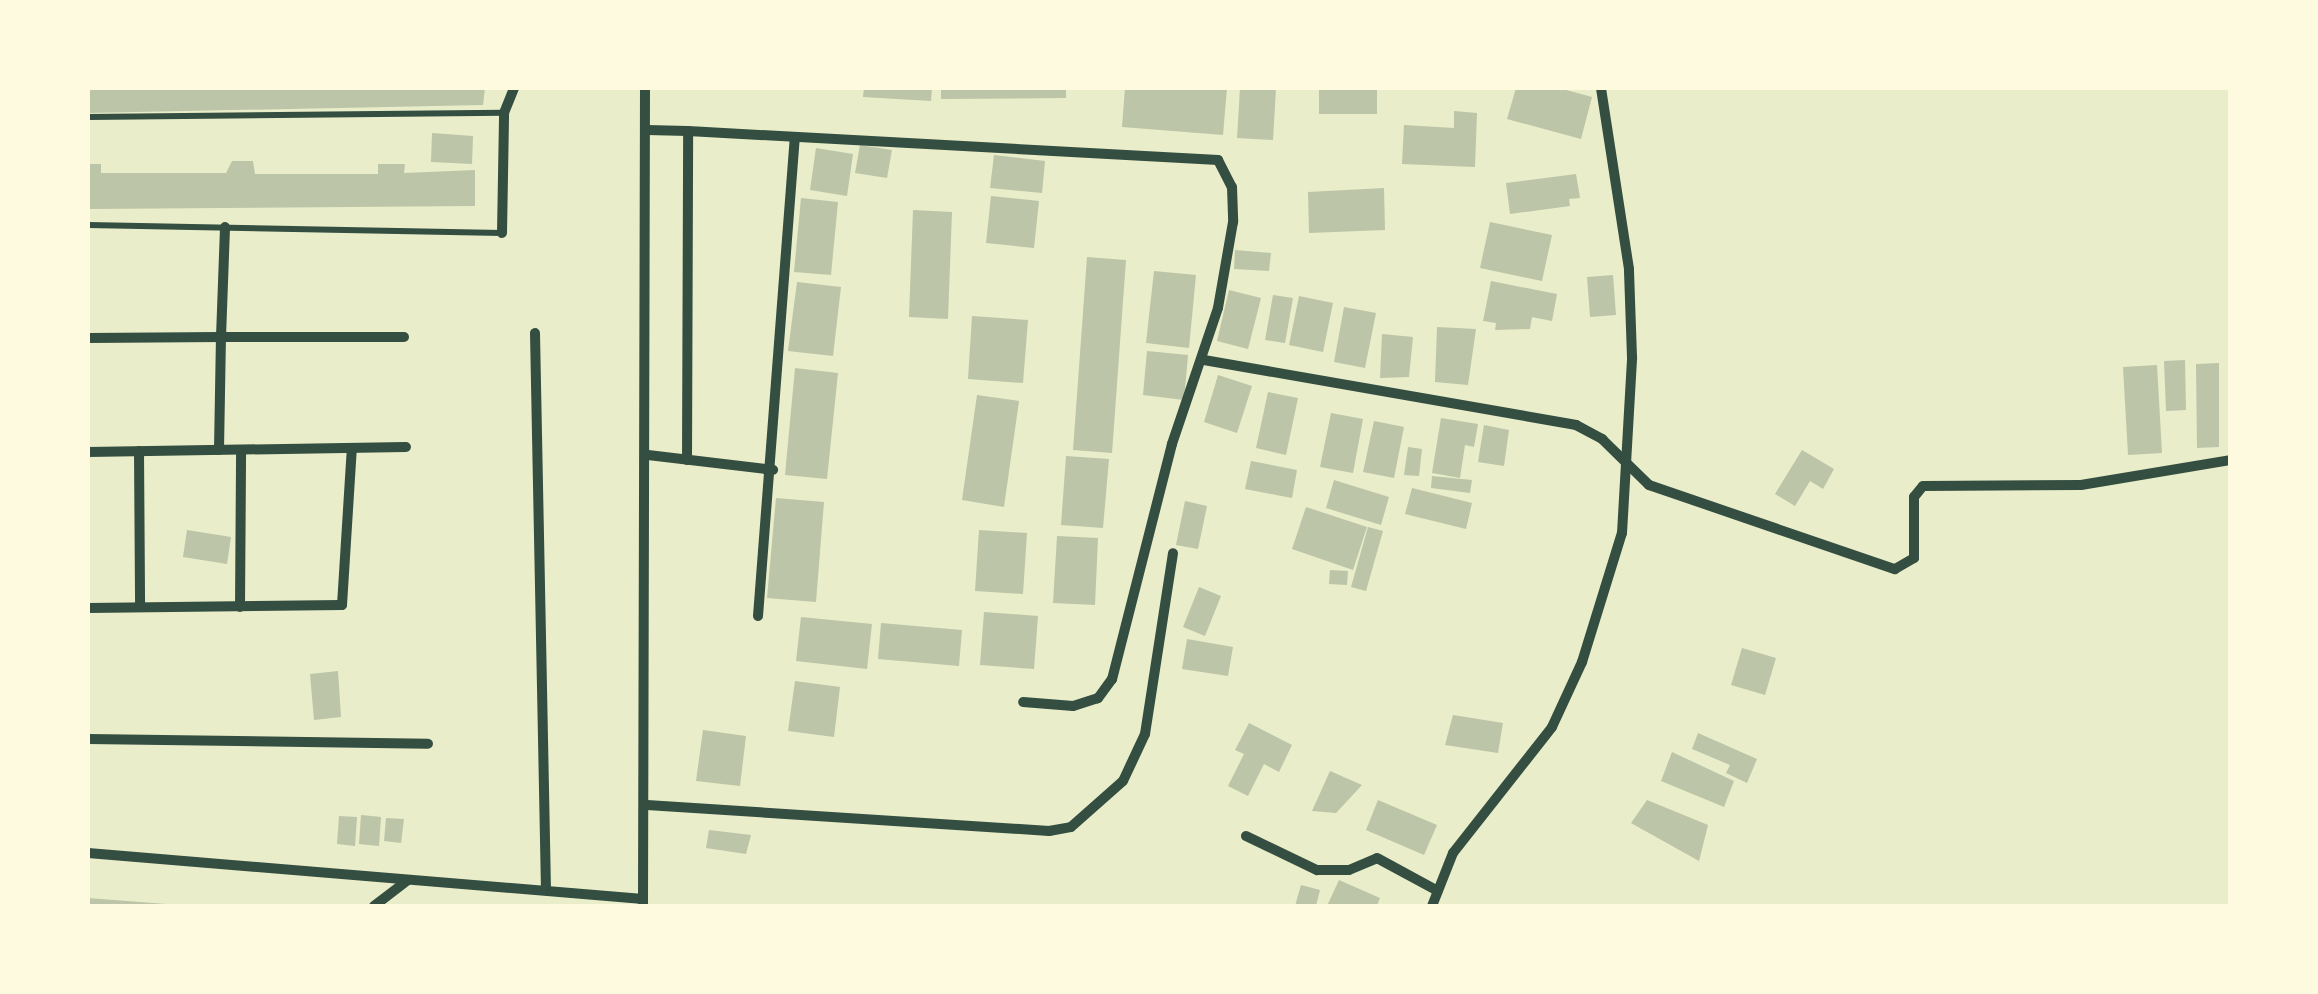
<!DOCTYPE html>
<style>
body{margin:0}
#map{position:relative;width:2318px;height:994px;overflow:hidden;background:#e9edc9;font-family:"DM Sans",sans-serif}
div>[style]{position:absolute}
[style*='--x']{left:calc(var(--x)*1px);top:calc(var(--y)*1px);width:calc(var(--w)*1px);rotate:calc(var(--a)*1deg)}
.building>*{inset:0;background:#bcc5a7}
.service>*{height:6px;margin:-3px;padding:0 3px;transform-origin:3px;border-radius:3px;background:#344e41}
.minor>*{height:10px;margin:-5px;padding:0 5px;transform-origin:5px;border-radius:5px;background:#344e41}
span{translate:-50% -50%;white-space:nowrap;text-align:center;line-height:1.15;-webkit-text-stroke:8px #fefae0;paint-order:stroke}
.frame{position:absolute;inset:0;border:90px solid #fefae0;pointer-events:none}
</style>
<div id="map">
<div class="building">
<div style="clip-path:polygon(88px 88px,485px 88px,483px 105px,88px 113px)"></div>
<div style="clip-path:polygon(864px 88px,932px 88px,931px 101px,863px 97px)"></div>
<div style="clip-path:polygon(941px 88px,1066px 88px,1066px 98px,941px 99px)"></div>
<div style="clip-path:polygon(1125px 88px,1227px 88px,1223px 135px,1122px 127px)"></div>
<div style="clip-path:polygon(1240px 88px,1276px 88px,1273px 140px,1237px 138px)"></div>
<div style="clip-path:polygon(1319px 88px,1377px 88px,1377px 114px,1319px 114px)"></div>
<div style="clip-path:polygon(1516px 88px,1559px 88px,1592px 97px,1581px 139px,1507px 119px)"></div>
<div style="clip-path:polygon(1454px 111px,1477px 113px,1475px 167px,1402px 164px,1404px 125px,1454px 128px)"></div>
<div style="clip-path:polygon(432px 133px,473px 136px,472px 164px,431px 162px)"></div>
<div style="clip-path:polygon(860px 145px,892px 150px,887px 178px,855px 173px)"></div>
<div style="clip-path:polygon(816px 148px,853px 154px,847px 196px,810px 190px)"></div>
<div style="clip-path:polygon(994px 155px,1045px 161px,1042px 193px,990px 188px)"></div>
<div style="clip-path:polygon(232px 161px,253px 161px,255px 174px,378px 174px,378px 164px,405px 164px,404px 173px,475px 170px,475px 206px,88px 209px,88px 164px,101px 164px,101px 173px,226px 173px)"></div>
<div style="clip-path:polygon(1576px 174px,1580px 198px,1569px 199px,1570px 206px,1510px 214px,1506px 183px)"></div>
<div style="clip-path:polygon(1384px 188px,1385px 230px,1309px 233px,1308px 192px)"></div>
<div style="clip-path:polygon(991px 196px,1039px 201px,1034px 248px,986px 243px)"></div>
<div style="clip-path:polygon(801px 198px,838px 202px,831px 275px,794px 272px)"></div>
<div style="clip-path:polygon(913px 210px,952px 212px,948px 319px,909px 317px)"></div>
<div style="clip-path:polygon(1490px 222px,1552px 235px,1542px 281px,1480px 268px)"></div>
<div style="clip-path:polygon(1235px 250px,1271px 253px,1269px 271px,1234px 269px)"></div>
<div style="clip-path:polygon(1087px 257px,1126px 260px,1112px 453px,1073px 450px)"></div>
<div style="clip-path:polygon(1154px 271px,1196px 275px,1189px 348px,1146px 343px)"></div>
<div style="clip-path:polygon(1613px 275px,1616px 315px,1590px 317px,1587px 277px)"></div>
<div style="clip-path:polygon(1491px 281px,1557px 294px,1552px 321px,1532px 317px,1530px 329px,1495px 330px,1496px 323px,1483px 321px)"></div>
<div style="clip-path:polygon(797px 282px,841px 287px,833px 356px,788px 351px)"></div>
<div style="clip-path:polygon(1229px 290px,1261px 298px,1248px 349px,1217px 341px)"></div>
<div style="clip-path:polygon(1273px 295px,1293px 298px,1285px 343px,1265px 340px)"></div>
<div style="clip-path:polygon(1299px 296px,1333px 303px,1323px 352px,1289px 345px)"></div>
<div style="clip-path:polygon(1344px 307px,1376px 313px,1365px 368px,1334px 362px)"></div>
<div style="clip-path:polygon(972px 316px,1028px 320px,1023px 383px,968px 379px)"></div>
<div style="clip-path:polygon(1437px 327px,1476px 329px,1468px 385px,1435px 382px)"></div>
<div style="clip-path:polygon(1382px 334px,1413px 337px,1409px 377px,1380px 378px)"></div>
<div style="clip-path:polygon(1147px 351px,1188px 355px,1184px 400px,1143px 395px)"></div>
<div style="clip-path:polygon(2185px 360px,2186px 410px,2166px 411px,2164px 361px)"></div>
<div style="clip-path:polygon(2219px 363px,2219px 447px,2197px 448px,2196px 364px)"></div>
<div style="clip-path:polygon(2157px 365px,2162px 453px,2128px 455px,2123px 367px)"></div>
<div style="clip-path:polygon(795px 368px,838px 373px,827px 479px,785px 475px)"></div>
<div style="clip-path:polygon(1218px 375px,1252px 386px,1237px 433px,1204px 422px)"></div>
<div style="clip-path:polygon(1268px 392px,1298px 398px,1286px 455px,1256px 448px)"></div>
<div style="clip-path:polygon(977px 395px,1019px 401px,1004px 507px,962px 500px)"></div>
<div style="clip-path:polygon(1331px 413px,1363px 419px,1353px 473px,1320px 467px)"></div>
<div style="clip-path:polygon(1441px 418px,1478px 424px,1474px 447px,1465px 445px,1460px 478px,1432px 473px)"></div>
<div style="clip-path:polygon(1374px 421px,1404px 427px,1394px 478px,1363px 472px)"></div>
<div style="clip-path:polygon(1484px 425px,1509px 430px,1504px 466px,1478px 462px)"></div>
<div style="clip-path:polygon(1408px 447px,1422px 449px,1419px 476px,1404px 475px)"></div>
<div style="clip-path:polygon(1802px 450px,1834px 469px,1823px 489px,1810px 481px,1795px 506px,1775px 494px)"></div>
<div style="clip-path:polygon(1066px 456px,1109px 459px,1103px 528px,1061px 525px)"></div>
<div style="clip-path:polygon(1251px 461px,1297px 470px,1292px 498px,1245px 489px)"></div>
<div style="clip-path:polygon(1432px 476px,1472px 480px,1470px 493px,1431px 488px)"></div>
<div style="clip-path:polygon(1334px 480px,1389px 497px,1381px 525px,1326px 508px)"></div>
<div style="clip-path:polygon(1412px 488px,1472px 503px,1466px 529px,1405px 514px)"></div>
<div style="clip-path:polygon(776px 498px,824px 502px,816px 602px,767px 598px)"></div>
<div style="clip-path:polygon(1185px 501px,1207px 506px,1198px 549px,1176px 545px)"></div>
<div style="clip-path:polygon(1306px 507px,1367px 527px,1353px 570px,1292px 549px)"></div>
<div style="clip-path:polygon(1368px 527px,1383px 531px,1366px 591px,1351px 587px)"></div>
<div style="clip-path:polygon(187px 530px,231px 537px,227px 564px,183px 557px)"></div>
<div style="clip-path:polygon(979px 530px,1027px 533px,1023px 594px,975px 591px)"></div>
<div style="clip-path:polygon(1057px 536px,1098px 538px,1095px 605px,1053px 603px)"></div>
<div style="clip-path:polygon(1330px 570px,1348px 571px,1347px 585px,1329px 584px)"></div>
<div style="clip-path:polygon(1199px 587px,1221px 596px,1205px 636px,1183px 627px)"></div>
<div style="clip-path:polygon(984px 612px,1038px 616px,1034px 669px,980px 665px)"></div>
<div style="clip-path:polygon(801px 617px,872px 624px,867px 669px,796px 661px)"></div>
<div style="clip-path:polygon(881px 623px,962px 630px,959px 666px,878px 659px)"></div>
<div style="clip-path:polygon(1187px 639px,1233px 647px,1228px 676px,1182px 669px)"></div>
<div style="clip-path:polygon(1742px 648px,1776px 658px,1765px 695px,1731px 685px)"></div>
<div style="clip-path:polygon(338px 671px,341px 717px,314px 720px,310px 674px)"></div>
<div style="clip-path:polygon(795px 681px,840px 687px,834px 737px,788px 731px)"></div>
<div style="clip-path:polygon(1453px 715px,1503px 723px,1498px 753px,1445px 745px)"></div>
<div style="clip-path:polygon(1249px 723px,1292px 745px,1279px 772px,1264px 764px,1248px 796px,1228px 786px,1244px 754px,1235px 750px)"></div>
<div style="clip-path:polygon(703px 730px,746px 736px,740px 786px,696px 781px)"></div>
<div style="clip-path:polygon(1698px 733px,1757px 759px,1747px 783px,1726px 773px,1730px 765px,1692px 749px)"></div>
<div style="clip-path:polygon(1672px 752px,1734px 781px,1724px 807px,1661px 781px)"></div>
<div style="clip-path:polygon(1330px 771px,1362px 785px,1336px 813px,1312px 811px)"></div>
<div style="clip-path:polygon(1378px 800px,1437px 825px,1424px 855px,1366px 830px)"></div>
<div style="clip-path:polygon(1647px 800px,1708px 825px,1699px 861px,1631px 823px)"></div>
<div style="clip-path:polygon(361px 815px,381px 817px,379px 846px,359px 844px)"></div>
<div style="clip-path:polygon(339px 816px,357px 817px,355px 846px,337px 844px)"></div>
<div style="clip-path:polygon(386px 818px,404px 819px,401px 843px,384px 841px)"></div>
<div style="clip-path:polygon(709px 830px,751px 835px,746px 854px,706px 848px)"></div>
<div style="clip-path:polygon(1339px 880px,1380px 898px,1377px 906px,1327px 906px)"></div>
<div style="clip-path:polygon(1301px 885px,1320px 890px,1316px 906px,1295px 906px)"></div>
<div style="clip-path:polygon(88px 898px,166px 904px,165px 906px,88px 906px)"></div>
</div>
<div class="service">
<div style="--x:88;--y:117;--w:415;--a:-0.6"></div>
<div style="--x:88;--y:225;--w:414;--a:1.1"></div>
</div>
<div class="minor">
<div style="--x:647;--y:130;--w:41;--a:1.4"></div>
<div style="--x:502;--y:233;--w:120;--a:-89"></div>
<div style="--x:504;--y:113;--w:27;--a:-68"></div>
<div style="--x:535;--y:333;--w:557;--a:88.87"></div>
<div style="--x:88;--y:338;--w:133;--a:-0.4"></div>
<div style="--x:221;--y:337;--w:110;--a:-87.9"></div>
<div style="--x:1204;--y:360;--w:378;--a:9.9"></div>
<div style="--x:1576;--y:425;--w:30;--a:28"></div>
<div style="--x:1602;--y:439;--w:66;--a:44.4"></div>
<div style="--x:1649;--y:485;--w:260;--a:18.9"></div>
<div style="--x:1895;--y:569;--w:22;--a:-30"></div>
<div style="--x:1914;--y:558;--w:61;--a:-90"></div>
<div style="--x:1914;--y:497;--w:14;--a:-51"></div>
<div style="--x:1923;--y:486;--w:158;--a:-0.4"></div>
<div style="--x:2081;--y:485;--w:151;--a:-9.5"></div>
<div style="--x:219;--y:450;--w:113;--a:-89"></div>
<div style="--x:221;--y:337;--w:183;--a:0"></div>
<div style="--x:139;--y:451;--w:156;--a:89.6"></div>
<div style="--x:88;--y:452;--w:318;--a:-0.9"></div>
<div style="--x:648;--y:455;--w:126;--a:6.8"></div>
<div style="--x:687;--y:460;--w:329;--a:-89.8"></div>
<div style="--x:688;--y:131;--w:531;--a:3.13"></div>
<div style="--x:1218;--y:160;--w:30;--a:63"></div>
<div style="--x:1232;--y:187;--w:35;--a:88"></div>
<div style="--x:1233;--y:222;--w:87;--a:99.9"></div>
<div style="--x:1218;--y:308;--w:144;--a:108.7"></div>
<div style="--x:1172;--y:444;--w:243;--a:104.3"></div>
<div style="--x:1112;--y:679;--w:24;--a:126"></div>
<div style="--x:1098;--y:698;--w:26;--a:162"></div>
<div style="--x:1073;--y:706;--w:50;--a:-175.4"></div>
<div style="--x:240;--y:607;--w:157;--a:-89.6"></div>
<div style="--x:88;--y:608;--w:254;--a:-0.7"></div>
<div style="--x:342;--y:605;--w:157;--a:-86.4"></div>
<div style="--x:758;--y:616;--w:478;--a:-85.6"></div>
<div style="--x:88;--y:739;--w:340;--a:0.8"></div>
<div style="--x:647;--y:805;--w:403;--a:3.7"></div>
<div style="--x:1049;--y:831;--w:22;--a:-10"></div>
<div style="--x:1071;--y:827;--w:69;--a:-41.5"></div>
<div style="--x:1123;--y:781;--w:52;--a:-64.9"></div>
<div style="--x:1145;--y:734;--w:183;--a:-81.2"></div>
<div style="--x:1246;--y:836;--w:79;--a:25.6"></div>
<div style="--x:1317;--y:870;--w:32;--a:0"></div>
<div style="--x:1349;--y:870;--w:30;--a:-23"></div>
<div style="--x:1377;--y:858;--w:69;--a:28.4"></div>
<div style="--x:88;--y:853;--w:557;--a:4.74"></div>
<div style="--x:374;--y:906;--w:43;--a:-37.4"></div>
<div style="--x:643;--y:906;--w:818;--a:-89.86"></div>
<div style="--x:1432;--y:906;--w:57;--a:-68.4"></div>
<div style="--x:1453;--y:853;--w:160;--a:-51.8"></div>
<div style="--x:1552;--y:727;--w:72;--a:-65.2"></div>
<div style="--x:1582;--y:662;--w:135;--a:-72.8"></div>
<div style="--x:1622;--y:533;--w:176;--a:-86.7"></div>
<div style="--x:1632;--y:357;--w:88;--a:-92"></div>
<div style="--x:1629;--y:269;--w:183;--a:-98.8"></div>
</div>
<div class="frame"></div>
</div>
